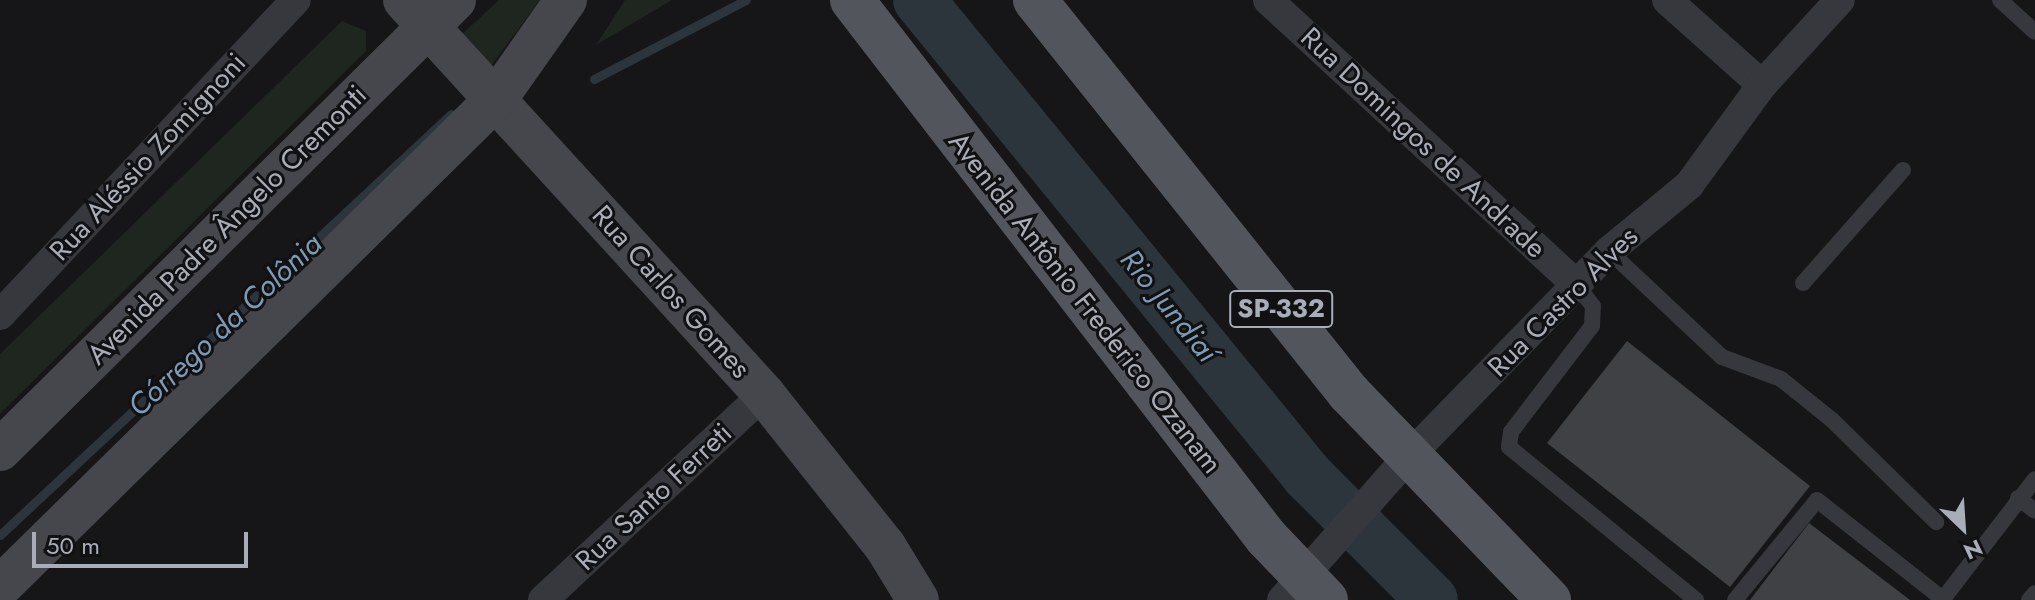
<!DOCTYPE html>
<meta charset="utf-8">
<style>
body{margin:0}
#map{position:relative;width:2035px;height:600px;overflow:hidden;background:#161618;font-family:Jost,sans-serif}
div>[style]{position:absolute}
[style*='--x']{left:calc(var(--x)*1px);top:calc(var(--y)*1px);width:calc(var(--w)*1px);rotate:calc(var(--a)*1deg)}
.green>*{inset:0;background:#1e261f}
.stream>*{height:9px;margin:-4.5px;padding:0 4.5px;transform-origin:4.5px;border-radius:4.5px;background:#2c353c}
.river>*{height:52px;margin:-26px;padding:0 26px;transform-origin:26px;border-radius:26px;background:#2c353c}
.building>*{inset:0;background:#404145}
.service>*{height:16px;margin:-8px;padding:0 8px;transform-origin:8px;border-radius:8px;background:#37383d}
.minor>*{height:30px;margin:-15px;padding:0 15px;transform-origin:15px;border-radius:15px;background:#37383d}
.secondary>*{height:42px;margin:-21px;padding:0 21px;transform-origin:21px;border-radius:21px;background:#45474d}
.primary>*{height:44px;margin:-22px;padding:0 22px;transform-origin:22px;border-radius:22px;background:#53555c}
span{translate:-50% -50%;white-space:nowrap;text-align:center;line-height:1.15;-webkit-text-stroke:6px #111113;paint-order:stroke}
.shield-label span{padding:2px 6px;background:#111113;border:2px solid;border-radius:6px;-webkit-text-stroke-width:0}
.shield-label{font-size:26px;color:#a8adb8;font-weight:700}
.street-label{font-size:28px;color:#a8adb8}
.water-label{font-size:30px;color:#7f9bb3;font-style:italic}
.north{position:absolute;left:1923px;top:488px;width:80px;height:80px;-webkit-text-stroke:6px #111113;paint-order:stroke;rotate:155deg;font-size:22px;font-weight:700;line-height:32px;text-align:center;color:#a8adb8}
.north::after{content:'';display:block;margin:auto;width:28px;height:36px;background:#a8adb8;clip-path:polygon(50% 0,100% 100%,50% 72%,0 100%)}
.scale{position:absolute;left:32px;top:532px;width:216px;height:36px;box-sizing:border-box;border:4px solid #a8adb8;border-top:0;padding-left:10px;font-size:24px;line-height:28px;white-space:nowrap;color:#a8adb8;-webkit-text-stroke:6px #111113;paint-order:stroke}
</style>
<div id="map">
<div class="green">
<div style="clip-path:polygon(499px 0,540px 0,490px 67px,460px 36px)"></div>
<div style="clip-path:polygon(625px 0,672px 0,596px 45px)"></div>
<div style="clip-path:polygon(342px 21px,366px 31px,366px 51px,0 414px,0 354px)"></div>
</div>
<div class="stream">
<div style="--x:594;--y:79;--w:171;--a:-27.5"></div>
<div style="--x:0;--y:535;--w:617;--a:-43.03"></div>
</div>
<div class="river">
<div style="--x:919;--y:0;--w:615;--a:50.74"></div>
<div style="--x:1308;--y:476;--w:175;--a:45"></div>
</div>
<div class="building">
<div style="clip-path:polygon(1627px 341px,1810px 486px,1730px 587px,1547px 443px)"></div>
<div style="clip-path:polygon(1809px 523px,1910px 600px,1750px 600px)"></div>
</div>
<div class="service">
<div style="--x:2000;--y:0;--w:47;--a:42.4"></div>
<div style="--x:1609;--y:251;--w:155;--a:43.2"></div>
<div style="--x:1722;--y:357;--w:63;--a:20.4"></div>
<div style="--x:1781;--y:379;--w:65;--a:38.8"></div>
<div style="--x:1832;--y:420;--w:146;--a:44.4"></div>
<div style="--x:1803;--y:283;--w:151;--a:-48.5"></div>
<div style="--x:1577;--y:285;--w:26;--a:53"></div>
<div style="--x:1593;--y:306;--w:20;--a:93"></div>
<div style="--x:1592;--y:326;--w:133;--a:127.4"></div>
<div style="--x:1511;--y:432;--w:15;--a:98"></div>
<div style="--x:1509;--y:447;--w:242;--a:39.3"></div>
<div style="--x:2018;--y:498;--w:21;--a:37"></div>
<div style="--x:1735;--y:600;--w:129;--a:-50.6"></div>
<div style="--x:1817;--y:500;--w:160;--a:38.2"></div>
<div style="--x:1943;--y:599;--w:151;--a:-52.5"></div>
<div style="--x:2029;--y:600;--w:9;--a:-49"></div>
</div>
<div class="minor">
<div style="--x:1268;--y:0;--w:420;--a:42.7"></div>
<div style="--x:1667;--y:0;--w:127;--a:41.8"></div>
<div style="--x:0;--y:315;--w:432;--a:-46.8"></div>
<div style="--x:543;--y:600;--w:302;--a:-43"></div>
<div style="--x:1282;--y:600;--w:193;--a:-48.6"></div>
<div style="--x:1410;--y:455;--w:285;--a:-45.7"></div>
<div style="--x:1609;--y:251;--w:104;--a:-39.5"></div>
<div style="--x:1689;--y:185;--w:124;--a:-53.9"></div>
<div style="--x:1762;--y:85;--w:115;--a:-47.5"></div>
</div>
<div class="secondary">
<div style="--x:404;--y:0;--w:534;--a:47.58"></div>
<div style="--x:764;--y:394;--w:194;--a:51.5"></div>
<div style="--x:885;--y:546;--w:63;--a:58.6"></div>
<div style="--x:0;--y:450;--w:640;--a:-44.68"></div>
<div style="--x:0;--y:587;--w:697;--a:-44.54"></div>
<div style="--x:497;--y:98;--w:120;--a:-54.9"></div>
</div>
<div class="primary">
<div style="--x:852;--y:0;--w:678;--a:52.37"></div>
<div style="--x:1266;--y:537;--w:87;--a:46.4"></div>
<div style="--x:1035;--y:0;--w:503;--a:51.38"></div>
<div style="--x:1349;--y:393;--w:288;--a:46"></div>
</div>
<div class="shield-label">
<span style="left:1281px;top:309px">SP-332</span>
</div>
<div class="street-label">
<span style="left:1423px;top:143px;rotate:43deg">Rua Domingos de Andrade</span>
<span style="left:148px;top:157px;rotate:-47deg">Rua Aléssio Zomignoni</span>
<span style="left:227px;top:225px;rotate:-45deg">Avenida Padre Ângelo Cremonti</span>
<span style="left:671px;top:292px;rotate:48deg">Rua Carlos Gomes</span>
<span style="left:1563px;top:302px;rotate:-45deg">Rua Castro Alves</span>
<span style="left:1085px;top:303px;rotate:52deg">Avenida Antônio Frederico Ozanam</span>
<span style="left:654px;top:497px;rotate:-43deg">Rua Santo Ferreti</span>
</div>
<div class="water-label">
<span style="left:1169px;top:306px;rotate:51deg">Rio Jundiaí</span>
<span style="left:225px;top:325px;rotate:-43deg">Córrego da Colônia</span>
</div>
<div class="north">N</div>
<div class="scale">50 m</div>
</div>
